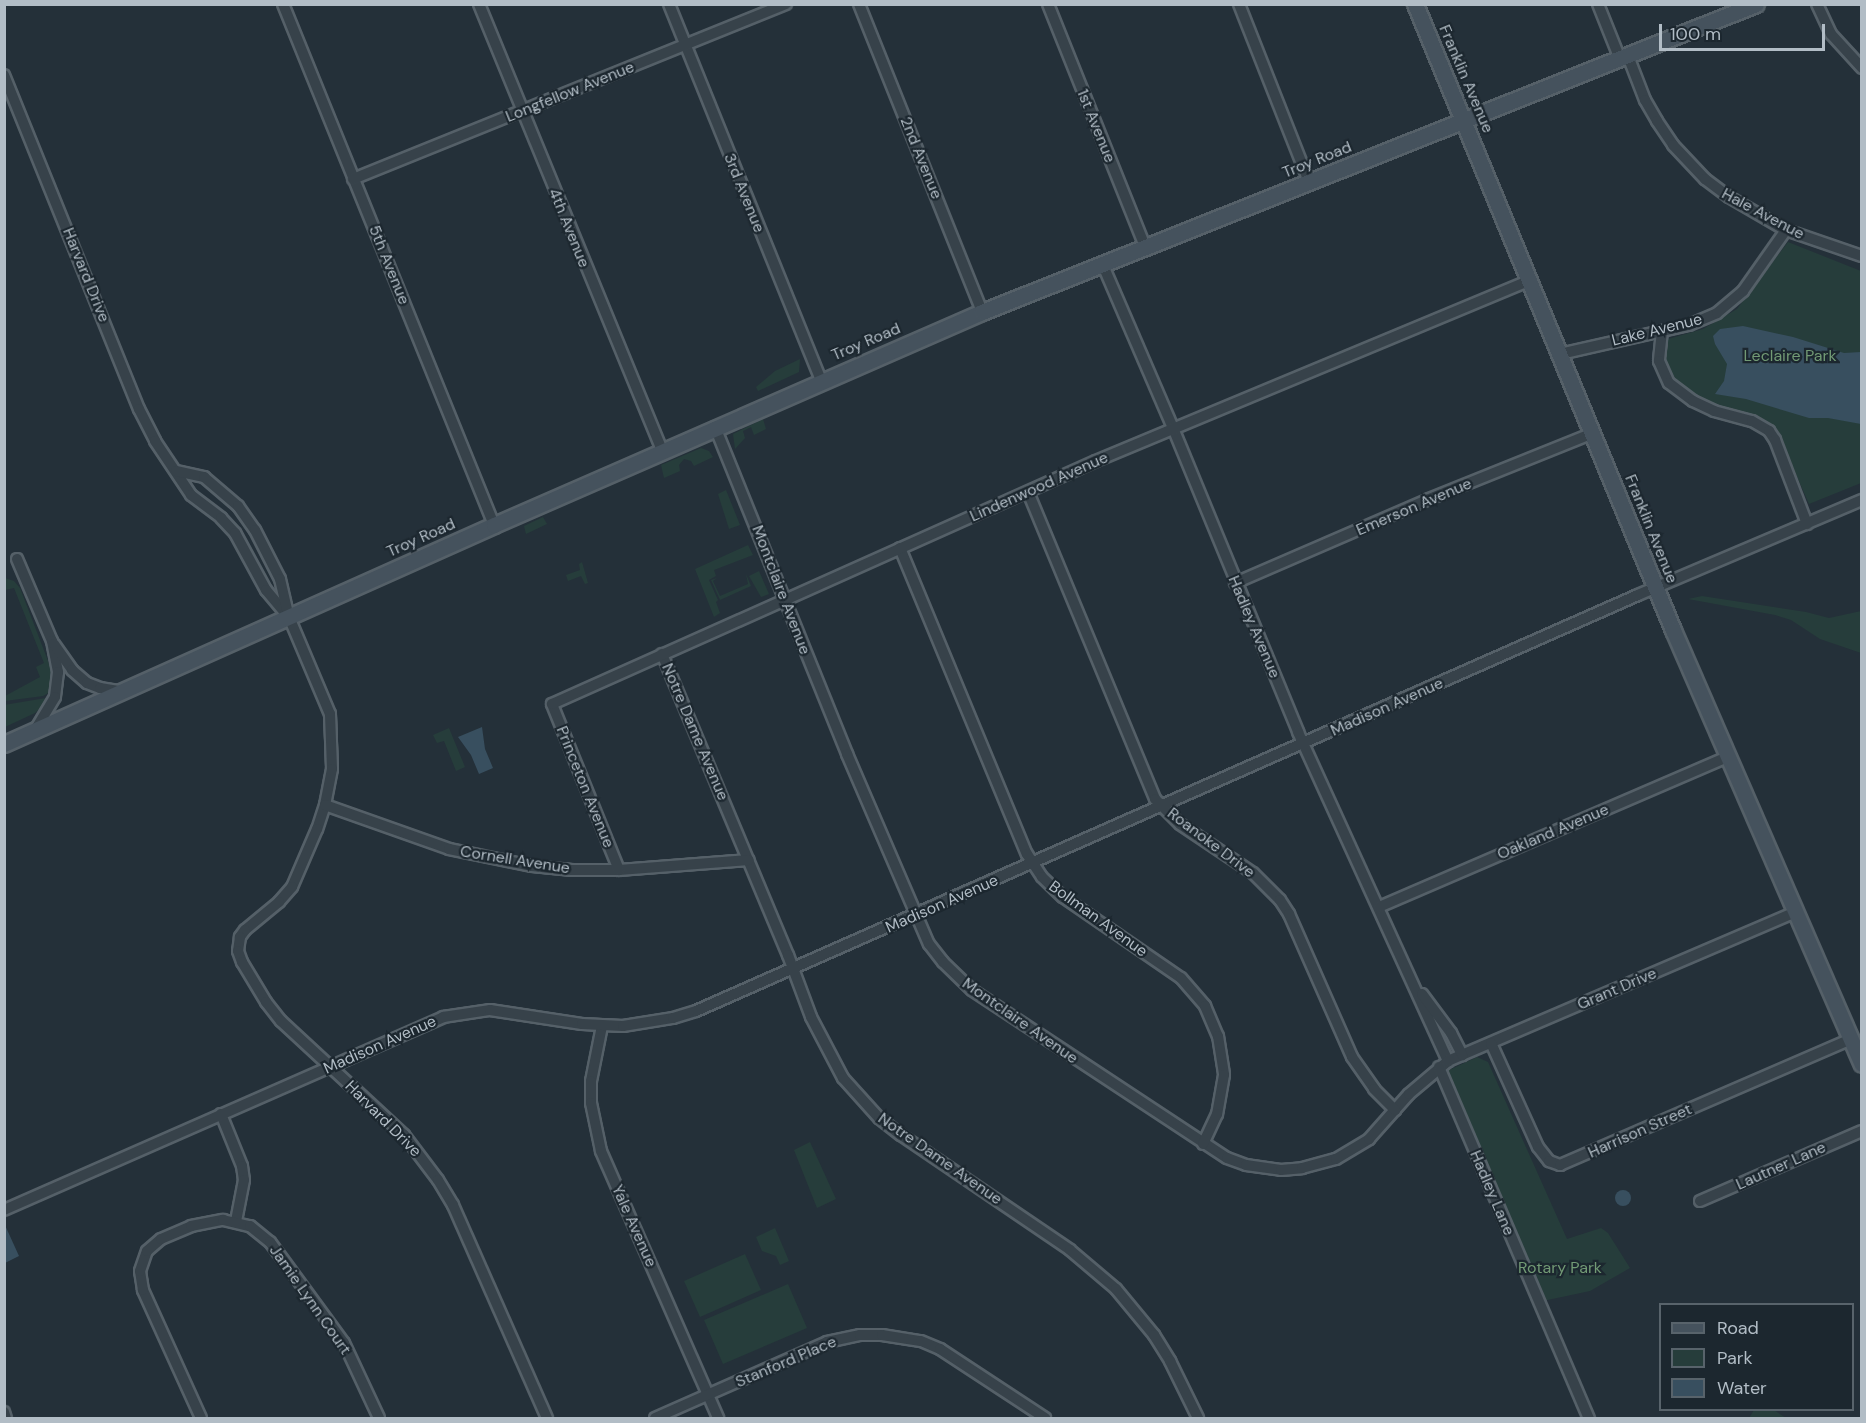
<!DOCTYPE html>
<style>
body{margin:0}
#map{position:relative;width:1866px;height:1423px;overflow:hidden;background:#243039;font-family:"DM Sans",sans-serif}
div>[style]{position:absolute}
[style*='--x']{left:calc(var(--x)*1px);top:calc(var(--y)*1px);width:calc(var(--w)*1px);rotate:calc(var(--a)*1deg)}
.green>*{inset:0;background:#263d3b}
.water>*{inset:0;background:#384f5f}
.round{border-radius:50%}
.roads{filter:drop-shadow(2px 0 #556068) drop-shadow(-2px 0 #556068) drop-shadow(0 2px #556068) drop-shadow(0 -2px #556068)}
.street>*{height:10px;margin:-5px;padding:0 5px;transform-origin:5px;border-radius:5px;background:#37424a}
.secondary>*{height:15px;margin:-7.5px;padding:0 7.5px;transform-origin:7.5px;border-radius:7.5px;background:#45525d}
span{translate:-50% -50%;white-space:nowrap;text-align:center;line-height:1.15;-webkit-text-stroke:4.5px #1c272f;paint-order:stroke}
.street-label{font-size:16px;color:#b2bdc6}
.park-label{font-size:16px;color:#729a75}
.frame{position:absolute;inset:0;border:6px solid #b2bdc6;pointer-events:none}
.legend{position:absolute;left:1659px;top:1303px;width:195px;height:108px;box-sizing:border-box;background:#1c272f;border:2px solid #58636b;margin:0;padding:8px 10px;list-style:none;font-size:18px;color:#b2bdc6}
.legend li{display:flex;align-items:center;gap:12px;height:30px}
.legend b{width:30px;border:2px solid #58636b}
.scale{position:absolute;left:1659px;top:24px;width:166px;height:27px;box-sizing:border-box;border:3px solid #b2bdc6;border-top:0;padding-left:8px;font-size:18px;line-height:21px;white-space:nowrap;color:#b2bdc6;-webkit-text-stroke:4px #1c272f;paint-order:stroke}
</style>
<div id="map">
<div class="green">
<div style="clip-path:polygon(1788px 242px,1861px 271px,1861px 483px,1809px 504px,1780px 438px,1764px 422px,1697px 398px,1668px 376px,1663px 362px,1663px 350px,1668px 339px,1703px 329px,1737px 309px)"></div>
<div style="clip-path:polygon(800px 359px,799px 372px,758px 391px,756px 387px,775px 371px)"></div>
<div style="clip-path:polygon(763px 419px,766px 429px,754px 435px,751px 427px,743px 431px,745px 438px,735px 449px,733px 434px)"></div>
<div style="clip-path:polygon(701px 448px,709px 451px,713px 457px,694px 466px,691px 461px,684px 459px,679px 465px,680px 471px,664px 478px,661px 465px)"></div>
<div style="clip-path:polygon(726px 490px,740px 525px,729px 529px,718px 494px)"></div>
<div style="clip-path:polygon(543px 517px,547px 524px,526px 534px,524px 526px)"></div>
<div style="clip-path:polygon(748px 545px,753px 555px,714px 570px,716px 576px,709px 580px,718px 600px,716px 602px,720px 613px,714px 617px,695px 569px)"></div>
<div style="clip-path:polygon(582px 562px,588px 583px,585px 584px,581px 576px,568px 581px,566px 575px,580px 570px,579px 564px)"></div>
<div style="clip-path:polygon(759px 571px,769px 594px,761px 597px,749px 576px)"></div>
<div style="clip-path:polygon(746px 574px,751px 586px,720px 600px,711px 580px,717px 578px,713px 581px,720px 596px,748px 584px)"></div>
<div style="clip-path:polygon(5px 578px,14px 581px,20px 588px,50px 666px,53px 677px,52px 691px,43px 696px,5px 701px,5px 696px,40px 677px,36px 667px,44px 663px,14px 588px,5px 590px)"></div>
<div style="clip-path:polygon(1702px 596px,1806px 612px,1829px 618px,1861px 611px,1861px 653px,1820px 639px,1791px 620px,1775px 615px,1688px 599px)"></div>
<div style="clip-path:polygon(46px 698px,48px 700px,44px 705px,35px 713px,5px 727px,4px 705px)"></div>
<div style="clip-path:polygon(449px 728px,465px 767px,456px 771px,444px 741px,437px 743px,433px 735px)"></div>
<div style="clip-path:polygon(1477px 1057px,1488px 1062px,1567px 1239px,1601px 1228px,1608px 1233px,1630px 1268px,1590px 1291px,1543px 1301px,1448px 1079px,1447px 1071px)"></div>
<div style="clip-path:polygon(810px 1142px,836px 1199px,817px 1208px,794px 1150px)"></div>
<div style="clip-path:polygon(775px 1228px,789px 1261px,780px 1265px,776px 1256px,762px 1251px,756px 1237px)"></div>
<div style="clip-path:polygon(745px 1254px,761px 1290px,700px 1317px,684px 1281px)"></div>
<div style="clip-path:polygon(788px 1284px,807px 1328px,723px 1364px,704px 1320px)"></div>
<div style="clip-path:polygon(1754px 1410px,1774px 1410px,1786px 1418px,1749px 1418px)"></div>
</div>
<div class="water">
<div style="clip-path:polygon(1743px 326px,1793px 337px,1844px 353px,1861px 352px,1861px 424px,1828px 418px,1809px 418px,1746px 399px,1715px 394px,1724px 381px,1727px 364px,1715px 344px,1713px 336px,1720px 329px)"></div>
<div style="clip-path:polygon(482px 727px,485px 749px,493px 768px,479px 774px,471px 755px,458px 737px)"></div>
<div class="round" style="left:1615px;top:1190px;width:16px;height:16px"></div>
<div style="clip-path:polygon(4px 1223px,19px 1256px,5px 1263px,4px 1263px)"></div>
</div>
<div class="roads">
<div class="street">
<div style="--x:283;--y:4;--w:562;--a:67.95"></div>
<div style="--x:479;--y:4;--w:483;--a:67.7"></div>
<div style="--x:669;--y:4;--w:406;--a:68"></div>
<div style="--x:859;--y:4;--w:332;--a:68.2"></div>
<div style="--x:1048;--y:4;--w:261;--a:68.2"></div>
<div style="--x:1239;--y:4;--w:191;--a:68.5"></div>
<div style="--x:1598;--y:4;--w:59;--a:68.2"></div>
<div style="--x:1817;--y:4;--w:33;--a:65"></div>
<div style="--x:1831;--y:34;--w:46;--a:47.6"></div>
<div style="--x:1628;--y:56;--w:47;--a:68.9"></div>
<div style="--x:1645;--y:100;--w:24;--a:60"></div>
<div style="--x:1657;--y:121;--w:29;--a:56"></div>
<div style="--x:1673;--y:145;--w:47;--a:46.7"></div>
<div style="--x:1705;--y:179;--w:30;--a:37"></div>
<div style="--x:1729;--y:197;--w:66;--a:30.1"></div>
<div style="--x:1786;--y:230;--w:80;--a:18.9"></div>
<div style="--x:4;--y:75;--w:360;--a:68"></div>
<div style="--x:139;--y:409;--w:36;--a:63"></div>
<div style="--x:155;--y:441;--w:65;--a:56.3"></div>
<div style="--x:191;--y:495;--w:38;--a:37"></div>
<div style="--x:221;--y:518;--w:21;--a:47"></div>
<div style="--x:235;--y:533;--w:65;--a:61.5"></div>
<div style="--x:266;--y:590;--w:33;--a:50"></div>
<div style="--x:353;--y:179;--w:467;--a:-22"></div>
<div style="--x:1102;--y:263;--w:180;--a:66.7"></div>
<div style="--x:1173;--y:428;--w:329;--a:67.6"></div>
<div style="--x:1298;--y:732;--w:362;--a:65.5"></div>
<div style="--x:1662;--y:331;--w:30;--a:96"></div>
<div style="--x:1659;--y:361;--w:24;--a:66"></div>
<div style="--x:1669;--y:383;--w:30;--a:37"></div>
<div style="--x:1693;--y:401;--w:23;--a:25"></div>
<div style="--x:1714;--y:411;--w:39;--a:15"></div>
<div style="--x:1752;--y:421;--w:20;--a:30"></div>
<div style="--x:1769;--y:431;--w:11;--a:56"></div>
<div style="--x:1775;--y:440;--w:90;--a:69.1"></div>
<div style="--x:1560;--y:354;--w:132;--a:-12.7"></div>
<div style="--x:1689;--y:325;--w:30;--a:-23"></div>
<div style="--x:1717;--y:313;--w:34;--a:-40"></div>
<div style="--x:1743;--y:291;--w:75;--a:-54.8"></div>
<div style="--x:715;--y:427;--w:353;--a:68"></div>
<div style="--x:847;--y:754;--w:207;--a:66.7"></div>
<div style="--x:929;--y:944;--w:23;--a:52"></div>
<div style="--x:943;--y:962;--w:40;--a:44"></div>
<div style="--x:972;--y:990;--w:305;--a:33.4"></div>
<div style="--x:1227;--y:1158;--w:20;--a:20"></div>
<div style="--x:1246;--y:1165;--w:35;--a:8"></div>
<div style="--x:1281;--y:1170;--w:21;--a:-5"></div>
<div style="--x:1302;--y:1168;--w:35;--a:-15"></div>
<div style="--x:1336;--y:1159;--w:39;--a:-31"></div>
<div style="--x:1369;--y:1139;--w:60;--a:-48.4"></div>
<div style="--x:1409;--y:1094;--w:51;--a:-40.2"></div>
<div style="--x:1448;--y:1061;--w:378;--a:-23.2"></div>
<div style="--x:176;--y:471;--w:29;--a:12"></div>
<div style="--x:204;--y:477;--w:45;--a:40.5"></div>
<div style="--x:238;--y:506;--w:29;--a:55"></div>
<div style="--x:255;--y:530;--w:55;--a:63"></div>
<div style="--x:280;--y:579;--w:39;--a:77"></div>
<div style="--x:289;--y:617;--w:105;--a:67.1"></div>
<div style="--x:330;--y:714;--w:55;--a:87.9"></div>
<div style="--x:332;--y:769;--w:37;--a:101"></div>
<div style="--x:325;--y:805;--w:25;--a:108"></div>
<div style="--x:317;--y:829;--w:63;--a:113.3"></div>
<div style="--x:292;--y:887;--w:20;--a:131"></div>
<div style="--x:279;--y:902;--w:44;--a:140.5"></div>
<div style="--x:245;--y:930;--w:9;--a:126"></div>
<div style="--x:240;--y:937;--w:14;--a:98"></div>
<div style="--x:238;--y:951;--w:12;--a:70"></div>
<div style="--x:242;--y:962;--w:47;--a:59"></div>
<div style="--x:266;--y:1002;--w:24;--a:52"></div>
<div style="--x:281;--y:1021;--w:168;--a:42.8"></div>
<div style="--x:404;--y:1135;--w:56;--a:52.9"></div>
<div style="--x:438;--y:1180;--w:29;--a:59"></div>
<div style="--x:453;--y:1205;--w:233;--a:66.2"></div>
<div style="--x:1028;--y:492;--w:332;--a:67.5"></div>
<div style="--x:1155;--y:799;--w:35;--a:45"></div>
<div style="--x:1180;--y:824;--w:88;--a:33.9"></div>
<div style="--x:1253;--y:873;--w:38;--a:45"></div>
<div style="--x:1280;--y:900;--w:17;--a:57"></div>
<div style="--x:1289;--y:914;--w:156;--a:66.2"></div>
<div style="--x:1352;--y:1057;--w:39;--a:55"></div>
<div style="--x:1374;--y:1089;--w:30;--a:45"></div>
<div style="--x:900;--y:548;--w:331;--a:67.5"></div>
<div style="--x:1027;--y:854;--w:27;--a:57"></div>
<div style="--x:1042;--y:877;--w:29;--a:44"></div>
<div style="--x:1063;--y:897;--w:143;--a:34.5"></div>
<div style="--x:1181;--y:978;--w:37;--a:49"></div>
<div style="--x:1205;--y:1006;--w:33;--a:67"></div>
<div style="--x:1218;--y:1036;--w:39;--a:81"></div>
<div style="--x:1224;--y:1075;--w:40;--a:100"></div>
<div style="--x:1217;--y:1114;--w:33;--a:115"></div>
<div style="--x:17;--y:559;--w:89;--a:66.9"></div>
<div style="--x:52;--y:641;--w:32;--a:79"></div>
<div style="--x:58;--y:672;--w:25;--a:97"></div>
<div style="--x:55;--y:697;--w:37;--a:121"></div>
<div style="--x:1235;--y:583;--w:211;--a:-23.4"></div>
<div style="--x:1429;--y:499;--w:177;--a:-21.9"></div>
<div style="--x:54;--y:644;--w:32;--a:55"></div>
<div style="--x:72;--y:670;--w:20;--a:41"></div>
<div style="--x:87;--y:683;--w:14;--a:21"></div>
<div style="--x:100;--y:688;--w:20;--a:9"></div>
<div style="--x:662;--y:654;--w:326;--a:67.3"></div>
<div style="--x:788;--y:955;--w:66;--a:69.6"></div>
<div style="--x:811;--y:1017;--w:69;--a:62.3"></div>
<div style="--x:843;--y:1078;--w:54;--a:48"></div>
<div style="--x:879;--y:1118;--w:28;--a:38"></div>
<div style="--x:901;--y:1135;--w:204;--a:34.2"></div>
<div style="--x:1070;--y:1250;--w:60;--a:40.3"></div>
<div style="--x:1116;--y:1289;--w:60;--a:50.4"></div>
<div style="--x:1154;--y:1335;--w:31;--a:58"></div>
<div style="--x:1170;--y:1361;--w:64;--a:63.8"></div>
<div style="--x:325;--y:805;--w:132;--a:19.5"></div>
<div style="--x:449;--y:849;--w:85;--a:11.6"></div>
<div style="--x:532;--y:866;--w:40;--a:5.7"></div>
<div style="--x:572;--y:870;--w:47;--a:0"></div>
<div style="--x:619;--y:870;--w:130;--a:-4.4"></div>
<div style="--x:619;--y:870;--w:179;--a:-112"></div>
<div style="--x:552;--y:704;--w:596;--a:-24.07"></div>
<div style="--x:1096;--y:461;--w:470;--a:-22.6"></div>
<div style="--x:1379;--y:907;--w:379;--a:-23.3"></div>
<div style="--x:1422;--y:994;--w:49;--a:53.4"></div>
<div style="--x:1451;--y:1033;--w:25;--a:63"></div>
<div style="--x:602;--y:1026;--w:56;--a:101.3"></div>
<div style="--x:591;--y:1081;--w:22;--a:90"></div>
<div style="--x:591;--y:1103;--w:49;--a:78.2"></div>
<div style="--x:601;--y:1151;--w:292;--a:66.3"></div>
<div style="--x:1491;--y:1043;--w:114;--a:65.7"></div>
<div style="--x:1538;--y:1147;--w:18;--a:52"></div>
<div style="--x:1549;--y:1161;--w:12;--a:20"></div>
<div style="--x:1560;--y:1165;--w:317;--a:-23.4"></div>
<div style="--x:1439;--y:1067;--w:382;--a:66.9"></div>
<div style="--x:221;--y:1114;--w:56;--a:68"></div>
<div style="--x:242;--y:1166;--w:14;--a:82"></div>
<div style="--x:244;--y:1180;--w:42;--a:101"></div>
<div style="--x:1700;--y:1201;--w:176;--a:-23.4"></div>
<div style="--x:4;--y:1210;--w:480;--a:-23.7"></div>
<div style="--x:443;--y:1017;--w:48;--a:-8.5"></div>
<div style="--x:490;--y:1010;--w:93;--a:8.7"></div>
<div style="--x:582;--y:1024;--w:41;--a:2.8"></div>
<div style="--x:623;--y:1026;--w:51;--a:-9.1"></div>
<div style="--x:673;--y:1018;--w:24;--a:-17"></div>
<div style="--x:696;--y:1011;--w:1030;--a:-23.83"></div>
<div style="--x:1638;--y:595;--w:243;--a:-23"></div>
<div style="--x:4;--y:1412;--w:6;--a:72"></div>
<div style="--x:201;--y:1418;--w:141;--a:-114.4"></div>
<div style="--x:143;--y:1290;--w:19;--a:-99"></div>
<div style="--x:140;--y:1271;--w:21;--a:-71"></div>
<div style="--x:147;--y:1251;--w:18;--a:-41"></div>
<div style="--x:161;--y:1239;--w:33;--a:-23"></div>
<div style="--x:191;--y:1226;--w:33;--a:-11"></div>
<div style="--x:223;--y:1220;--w:28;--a:13"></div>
<div style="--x:250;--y:1226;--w:26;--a:39"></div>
<div style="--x:270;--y:1242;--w:125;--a:53.8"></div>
<div style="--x:344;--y:1343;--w:83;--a:65"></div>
<div style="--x:655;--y:1418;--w:188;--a:-23.8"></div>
<div style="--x:827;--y:1342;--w:34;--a:-12"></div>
<div style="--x:860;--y:1335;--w:22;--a:0"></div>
<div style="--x:882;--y:1335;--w:39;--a:9"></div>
<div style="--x:921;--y:1341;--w:21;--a:23"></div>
<div style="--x:940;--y:1349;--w:126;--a:33.3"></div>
</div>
<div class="secondary">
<div style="--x:1415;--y:4;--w:677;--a:67.6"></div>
<div style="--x:1673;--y:630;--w:473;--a:66.5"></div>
<div style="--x:4;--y:744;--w:537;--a:-24.08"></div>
<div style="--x:494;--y:525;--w:532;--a:-23.58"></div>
<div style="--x:982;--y:312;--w:833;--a:-21.7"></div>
</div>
</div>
<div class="street-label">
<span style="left:1466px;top:79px;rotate:67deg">Franklin Avenue</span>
<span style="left:570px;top:92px;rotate:-22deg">Longfellow Avenue</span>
<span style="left:1096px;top:126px;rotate:68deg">1st Avenue</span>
<span style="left:921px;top:158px;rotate:68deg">2nd Avenue</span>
<span style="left:1317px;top:160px;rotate:-22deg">Troy Road</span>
<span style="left:744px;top:193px;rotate:68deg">3rd Avenue</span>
<span style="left:1763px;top:214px;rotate:28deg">Hale Avenue</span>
<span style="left:569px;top:228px;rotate:68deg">4th Avenue</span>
<span style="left:389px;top:265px;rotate:68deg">5th Avenue</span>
<span style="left:86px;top:275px;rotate:68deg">Harvard Drive</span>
<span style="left:1657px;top:330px;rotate:-14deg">Lake Avenue</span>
<span style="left:866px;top:342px;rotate:-23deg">Troy Road</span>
<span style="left:1039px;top:487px;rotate:-24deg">Lindenwood Avenue</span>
<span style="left:1414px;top:507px;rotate:-23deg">Emerson Avenue</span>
<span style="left:1651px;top:529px;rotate:68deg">Franklin Avenue</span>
<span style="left:421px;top:538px;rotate:-24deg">Troy Road</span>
<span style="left:781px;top:590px;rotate:69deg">Montclaire Avenue</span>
<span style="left:1254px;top:627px;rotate:67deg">Hadley Avenue</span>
<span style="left:1387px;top:707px;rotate:-24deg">Madison Avenue</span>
<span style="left:695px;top:732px;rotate:67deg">Notre Dame Avenue</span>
<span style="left:585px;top:787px;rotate:68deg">Princeton Avenue</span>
<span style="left:1553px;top:832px;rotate:-23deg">Oakland Avenue</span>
<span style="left:1211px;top:843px;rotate:37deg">Roanoke Drive</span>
<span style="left:515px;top:860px;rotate:9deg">Cornell Avenue</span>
<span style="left:942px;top:904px;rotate:-24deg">Madison Avenue</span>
<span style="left:1098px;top:919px;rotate:36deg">Bollman Avenue</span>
<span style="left:1617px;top:989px;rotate:-23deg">Grant Drive</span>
<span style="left:1020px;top:1021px;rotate:35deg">Montclaire Avenue</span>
<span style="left:380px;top:1045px;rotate:-24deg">Madison Avenue</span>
<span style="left:383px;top:1119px;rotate:45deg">Harvard Drive</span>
<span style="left:1640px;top:1131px;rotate:-24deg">Harrison Street</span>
<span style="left:940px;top:1159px;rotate:35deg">Notre Dame Avenue</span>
<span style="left:1781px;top:1166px;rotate:-24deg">Lautner Lane</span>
<span style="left:1492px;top:1193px;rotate:67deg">Hadley Lane</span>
<span style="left:634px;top:1226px;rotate:66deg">Yale Avenue</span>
<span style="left:310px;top:1300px;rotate:55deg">Jamie Lynn Court</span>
<span style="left:786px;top:1362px;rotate:-23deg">Stanford Place</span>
</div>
<div class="park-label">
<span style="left:1790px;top:356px">Leclaire Park</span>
<span style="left:1560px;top:1268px">Rotary Park</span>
</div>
<div class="frame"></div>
<ul class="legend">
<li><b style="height:8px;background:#45525d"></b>Road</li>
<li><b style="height:16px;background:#263d3b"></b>Park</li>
<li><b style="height:16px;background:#384f5f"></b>Water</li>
</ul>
<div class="scale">100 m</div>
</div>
